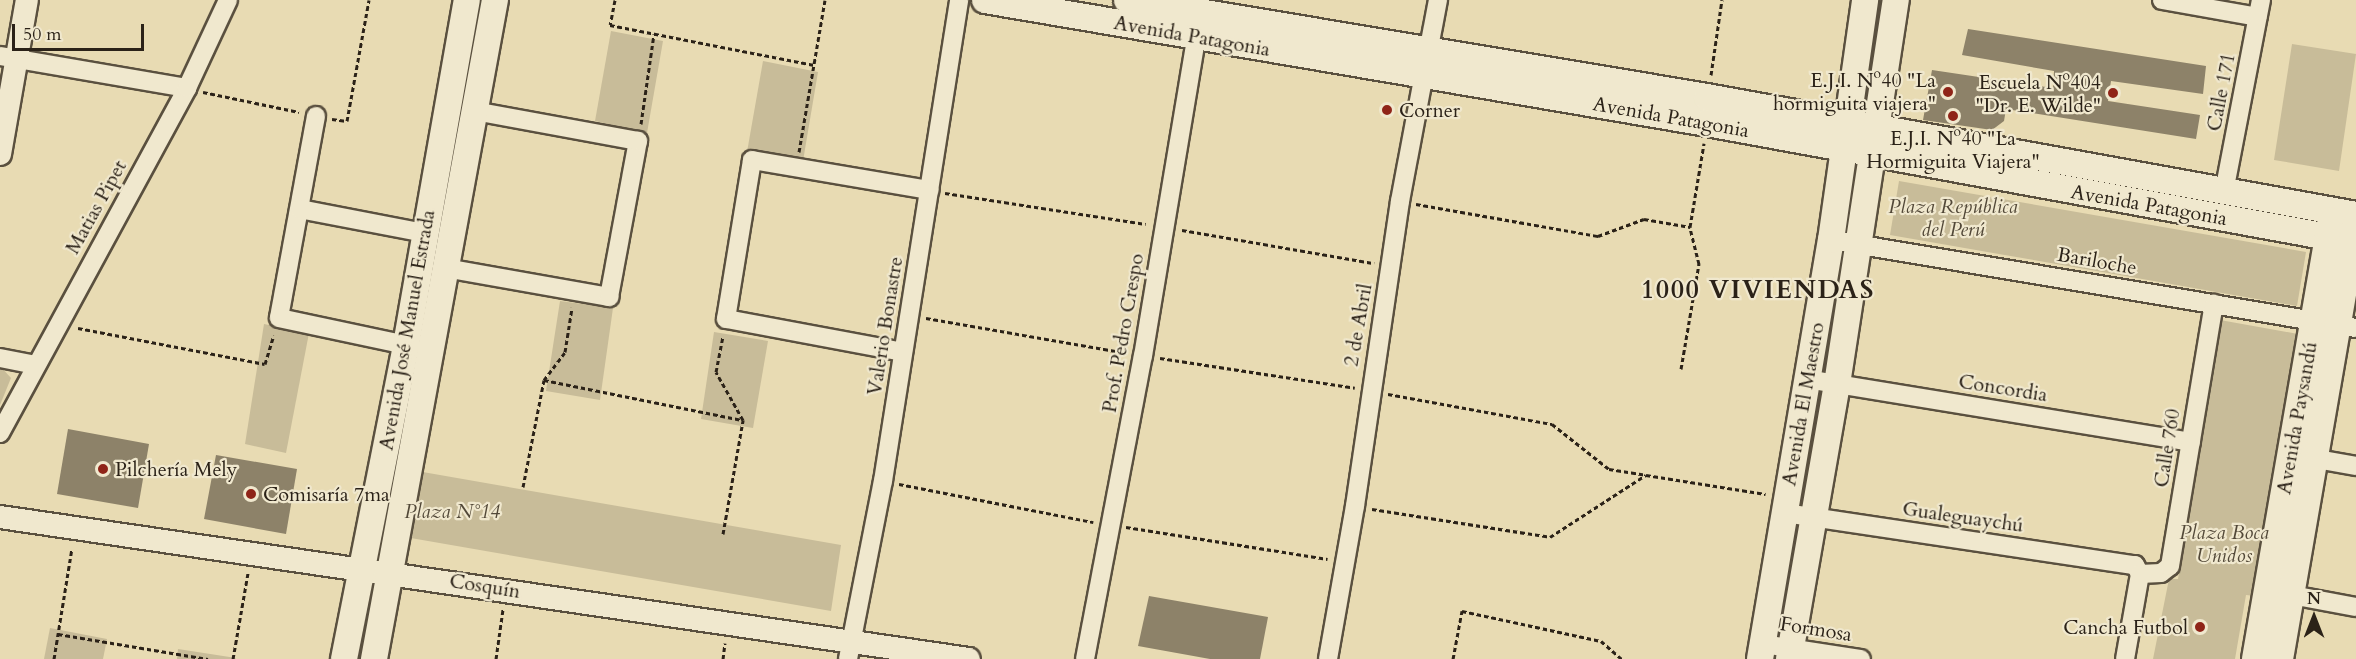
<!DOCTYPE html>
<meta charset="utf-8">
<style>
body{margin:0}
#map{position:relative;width:2356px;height:659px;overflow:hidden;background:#e8dbb3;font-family:Cardo,serif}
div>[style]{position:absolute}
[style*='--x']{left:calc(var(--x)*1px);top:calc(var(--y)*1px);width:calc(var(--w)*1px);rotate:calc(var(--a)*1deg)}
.green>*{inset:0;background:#c8bc99}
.building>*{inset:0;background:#8d8269}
.path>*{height:3px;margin-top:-1.5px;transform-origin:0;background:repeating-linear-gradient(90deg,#2b2218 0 4.5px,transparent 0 7.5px)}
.roads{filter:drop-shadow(2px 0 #5a503f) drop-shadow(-2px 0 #5a503f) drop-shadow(0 2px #5a503f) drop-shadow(0 -2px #5a503f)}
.minor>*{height:18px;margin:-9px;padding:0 9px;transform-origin:9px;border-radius:9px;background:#f0e8ce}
.tertiary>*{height:22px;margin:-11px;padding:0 11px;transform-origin:11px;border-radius:11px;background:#f0e8ce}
.secondary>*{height:26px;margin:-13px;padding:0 13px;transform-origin:13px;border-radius:13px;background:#f0e8ce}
.dots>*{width:16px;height:16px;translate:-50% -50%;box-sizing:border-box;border:3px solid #f0e8ce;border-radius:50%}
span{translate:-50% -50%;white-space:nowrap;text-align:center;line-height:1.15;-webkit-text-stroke:4.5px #f0e8ce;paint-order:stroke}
.street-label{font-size:20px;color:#2b2218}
.poi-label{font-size:20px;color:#2b2218}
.right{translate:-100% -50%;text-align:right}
.left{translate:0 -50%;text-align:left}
.park-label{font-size:20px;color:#524838;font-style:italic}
.district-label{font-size:26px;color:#2b2218;font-weight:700;letter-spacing:1.5px}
.north{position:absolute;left:2284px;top:587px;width:60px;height:60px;-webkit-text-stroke:4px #f0e8ce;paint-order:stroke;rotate:0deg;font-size:16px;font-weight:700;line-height:24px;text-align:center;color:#2b2218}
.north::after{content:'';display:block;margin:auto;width:21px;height:27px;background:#2b2218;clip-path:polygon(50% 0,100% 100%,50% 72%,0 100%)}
.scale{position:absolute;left:12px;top:24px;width:132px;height:27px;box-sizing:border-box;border:3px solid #2b2218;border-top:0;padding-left:8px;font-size:18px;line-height:21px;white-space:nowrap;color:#2b2218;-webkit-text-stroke:4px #f0e8ce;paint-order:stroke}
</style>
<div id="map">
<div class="green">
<div style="clip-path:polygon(611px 31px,663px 41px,647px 133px,595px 121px)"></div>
<div style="clip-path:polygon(2292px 44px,2356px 54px,2339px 171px,2274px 160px)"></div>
<div style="clip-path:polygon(763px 61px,818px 72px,803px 161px,747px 152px)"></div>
<div style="clip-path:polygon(1899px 181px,2306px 252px,2297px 306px,1890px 235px)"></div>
<div style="clip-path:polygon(560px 301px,613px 308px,600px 400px,546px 391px)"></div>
<div style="clip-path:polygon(2220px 320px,2298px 334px,2255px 596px,2246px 595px,2235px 659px,2153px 659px,2169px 579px,2178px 579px)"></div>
<div style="clip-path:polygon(264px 324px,309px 333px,286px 453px,245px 444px)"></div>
<div style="clip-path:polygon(714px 332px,768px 341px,753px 428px,701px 419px)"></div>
<div style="clip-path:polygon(0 366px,11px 378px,0 405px)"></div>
<div style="clip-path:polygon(417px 471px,841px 545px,831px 611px,405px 537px)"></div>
<div style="clip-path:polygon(50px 628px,107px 639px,103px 659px,44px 659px)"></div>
<div style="clip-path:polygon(178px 649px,236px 658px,235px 659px,177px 659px)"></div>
</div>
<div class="building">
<div style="clip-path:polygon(1968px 29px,2206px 66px,2203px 94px,2111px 81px,2108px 101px,2200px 115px,2196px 139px,2006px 109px,2004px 121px,1992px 130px,1923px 120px,1932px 70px,2053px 88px,2054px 71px,1962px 55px)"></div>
<div style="clip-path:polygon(68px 429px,149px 444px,138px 508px,57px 494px)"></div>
<div style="clip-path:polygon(216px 455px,297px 469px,286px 534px,204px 519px)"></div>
<div style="clip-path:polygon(1149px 596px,1268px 617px,1260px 659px,1210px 659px,1138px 646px)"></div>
</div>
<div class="path">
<div style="--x:615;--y:0;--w:25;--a:101"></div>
<div style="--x:610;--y:25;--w:208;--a:11.1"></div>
<div style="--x:1711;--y:75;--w:76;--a:-81.7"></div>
<div style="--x:203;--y:92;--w:98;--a:11.8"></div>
<div style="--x:332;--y:119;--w:15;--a:8"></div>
<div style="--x:347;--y:121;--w:123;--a:-79.7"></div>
<div style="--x:641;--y:124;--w:91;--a:-81.8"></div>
<div style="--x:799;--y:152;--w:154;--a:-80.3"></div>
<div style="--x:945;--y:193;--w:203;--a:8.8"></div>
<div style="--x:1416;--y:204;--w:185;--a:10"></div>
<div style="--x:1598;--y:236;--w:49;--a:-20.3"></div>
<div style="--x:1644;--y:219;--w:47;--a:9.9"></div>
<div style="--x:1182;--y:230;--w:195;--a:9.8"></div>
<div style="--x:926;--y:318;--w:204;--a:9.9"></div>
<div style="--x:78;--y:328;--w:190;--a:10.9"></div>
<div style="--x:265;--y:364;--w:30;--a:-73"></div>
<div style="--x:1160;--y:358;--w:197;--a:8.7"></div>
<div style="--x:1681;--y:369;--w:107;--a:-80.3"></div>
<div style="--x:1699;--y:264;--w:38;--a:-104"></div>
<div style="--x:1690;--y:227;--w:85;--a:-80.5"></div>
<div style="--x:544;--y:380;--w:202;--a:11.4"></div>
<div style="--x:1388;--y:394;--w:167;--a:10.4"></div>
<div style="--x:1552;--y:424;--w:73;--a:38.3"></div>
<div style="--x:1609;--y:469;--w:37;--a:9"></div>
<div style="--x:899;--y:484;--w:198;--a:11.1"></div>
<div style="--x:523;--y:487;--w:109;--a:-78.9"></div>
<div style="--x:544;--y:380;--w:35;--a:-53"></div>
<div style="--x:565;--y:352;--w:45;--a:-81"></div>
<div style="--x:1372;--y:509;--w:180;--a:8.9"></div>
<div style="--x:1550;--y:537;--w:114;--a:-32.9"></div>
<div style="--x:1646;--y:475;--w:121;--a:9"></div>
<div style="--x:1126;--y:527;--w:204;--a:9"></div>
<div style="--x:723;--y:534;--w:116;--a:-80"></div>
<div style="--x:743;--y:420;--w:55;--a:-119.4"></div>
<div style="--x:716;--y:372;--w:37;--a:-79"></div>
<div style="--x:58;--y:634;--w:152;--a:9.5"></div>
<div style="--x:54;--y:659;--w:112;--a:-80.8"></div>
<div style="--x:233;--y:659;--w:87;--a:-80.1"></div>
<div style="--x:496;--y:659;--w:50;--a:-82"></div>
<div style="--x:723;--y:659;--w:16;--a:-83"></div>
<div style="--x:1453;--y:659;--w:49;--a:-79.4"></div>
<div style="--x:1462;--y:611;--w:142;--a:12.2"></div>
<div style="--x:1601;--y:641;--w:28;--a:41"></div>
</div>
<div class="roads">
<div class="minor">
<div style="--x:2162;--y:0;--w:97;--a:10"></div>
<div style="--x:0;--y:56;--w:190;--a:9.7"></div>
<div style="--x:316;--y:116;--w:205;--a:100.4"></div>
<div style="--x:279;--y:318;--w:130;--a:12"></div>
<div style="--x:2224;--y:192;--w:196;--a:-79.1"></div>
<div style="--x:300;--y:209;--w:127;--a:10.9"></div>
<div style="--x:1831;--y:240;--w:532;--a:9.52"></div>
<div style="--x:445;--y:268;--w:167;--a:10"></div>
<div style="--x:609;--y:297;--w:159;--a:-79.5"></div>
<div style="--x:638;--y:141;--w:167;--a:-169.6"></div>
<div style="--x:903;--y:352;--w:180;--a:-169.4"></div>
<div style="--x:726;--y:319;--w:161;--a:-80.7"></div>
<div style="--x:752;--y:160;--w:180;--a:9.6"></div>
<div style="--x:0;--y:358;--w:37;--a:11"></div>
<div style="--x:1807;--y:379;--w:389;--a:9.3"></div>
<div style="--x:0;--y:433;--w:392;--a:-61.5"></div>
<div style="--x:187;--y:88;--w:97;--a:-65"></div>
<div style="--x:2305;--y:457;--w:52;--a:10"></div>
<div style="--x:1785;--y:513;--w:354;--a:8.5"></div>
<div style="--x:2135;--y:565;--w:10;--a:61"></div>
<div style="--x:2140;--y:574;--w:86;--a:100"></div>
<div style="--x:2140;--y:574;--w:21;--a:-3"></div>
<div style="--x:2161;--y:573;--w:11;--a:-38"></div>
<div style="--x:2170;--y:566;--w:266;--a:-80.5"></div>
<div style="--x:2281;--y:593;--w:76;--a:10.6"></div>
<div style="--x:1763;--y:644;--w:99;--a:8.7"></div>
<div style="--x:848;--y:659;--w:181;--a:-78.9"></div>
<div style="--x:883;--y:481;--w:487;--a:-81"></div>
<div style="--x:1085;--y:659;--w:309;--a:-79.2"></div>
<div style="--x:1143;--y:356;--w:335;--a:-80.5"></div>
<div style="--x:1328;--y:659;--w:155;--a:-80"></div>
<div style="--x:1355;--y:506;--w:308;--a:-81.6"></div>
<div style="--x:1400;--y:201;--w:205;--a:-79.3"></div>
</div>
<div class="tertiary">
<div style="--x:0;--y:154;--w:156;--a:-80.1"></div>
<div style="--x:0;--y:517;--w:979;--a:8.34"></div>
</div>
<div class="secondary">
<div style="--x:985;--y:0;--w:732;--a:9.67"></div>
<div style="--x:1707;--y:123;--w:660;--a:10.39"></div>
<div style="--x:1127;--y:0;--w:588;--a:9.49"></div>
<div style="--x:1707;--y:97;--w:660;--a:10.3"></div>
<div style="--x:344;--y:659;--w:320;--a:-78.8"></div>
<div style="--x:406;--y:345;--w:350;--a:-80"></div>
<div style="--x:374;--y:659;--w:670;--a:-79.6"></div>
<div style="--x:1760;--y:659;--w:425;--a:-80.4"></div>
<div style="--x:1831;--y:240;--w:242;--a:-81.9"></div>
<div style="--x:1789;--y:659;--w:279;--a:-80.1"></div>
<div style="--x:1837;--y:384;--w:389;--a:-81.3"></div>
<div style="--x:2255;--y:659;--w:445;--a:-80.2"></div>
<div style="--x:2280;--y:659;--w:440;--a:-80.2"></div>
</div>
</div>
<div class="dots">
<div style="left:1948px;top:92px;background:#8f2418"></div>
<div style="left:2113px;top:93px;background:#8f2418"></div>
<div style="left:1387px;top:110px;background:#8f2418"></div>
<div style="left:1953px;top:116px;background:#8f2418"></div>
<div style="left:103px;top:469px;background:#8f2418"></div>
<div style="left:251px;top:494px;background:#8f2418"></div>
<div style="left:2200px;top:627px;background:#8f2418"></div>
</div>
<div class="street-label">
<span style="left:1192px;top:36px;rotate:10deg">Avenida Patagonia</span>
<span style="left:2221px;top:92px;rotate:-79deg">Calle 171</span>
<span style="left:1671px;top:117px;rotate:10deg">Avenida Patagonia</span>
<span style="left:2149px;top:205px;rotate:10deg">Avenida Patagonia</span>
<span style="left:96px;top:207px;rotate:-61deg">Matias Pipet</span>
<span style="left:2097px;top:261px;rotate:10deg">Bariloche</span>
<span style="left:1358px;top:325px;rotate:-80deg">2 de Abril</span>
<span style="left:885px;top:326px;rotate:-81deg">Valerio Bonastre</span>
<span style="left:407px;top:330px;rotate:-80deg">Avenida José Manuel Estrada</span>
<span style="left:1123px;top:333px;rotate:-80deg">Prof. Pedro Crespo</span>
<span style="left:2003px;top:388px;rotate:9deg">Concordia</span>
<span style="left:1803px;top:404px;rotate:-80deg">Avenida El Maestro</span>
<span style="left:2297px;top:418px;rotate:-80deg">Avenida Paysandú</span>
<span style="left:2167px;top:448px;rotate:-81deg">Calle 760</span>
<span style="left:1963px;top:517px;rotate:8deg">Gualeguaychú</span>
<span style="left:485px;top:586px;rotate:9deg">Cosquín</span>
<span style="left:1816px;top:629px;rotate:9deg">Formosa</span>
</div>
<div class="poi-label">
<span class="right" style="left:1936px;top:92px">E.J.I. Nº40 "La<br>hormiguita viajera"</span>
<span class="right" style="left:2101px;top:94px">Escuela Nº404<br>"Dr. E. Wilde"</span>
<span class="left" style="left:1399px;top:110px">Corner</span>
<span style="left:1953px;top:150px">E.J.I. Nº40 "La<br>Hormiguita Viajera"</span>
<span class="left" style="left:115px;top:469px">Pilchería Mely</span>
<span class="left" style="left:263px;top:494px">Comisaría 7ma</span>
<span class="right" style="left:2188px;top:627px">Cancha Futbol</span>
</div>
<div class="park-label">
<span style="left:1953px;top:218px">Plaza República<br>del Perú</span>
<span style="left:452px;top:511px">Plaza N°14</span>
<span style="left:2224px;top:544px">Plaza Boca<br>Unidos</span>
</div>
<div class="district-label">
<span style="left:1758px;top:290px">1000 VIVIENDAS</span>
</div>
<div class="north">N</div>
<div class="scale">50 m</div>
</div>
